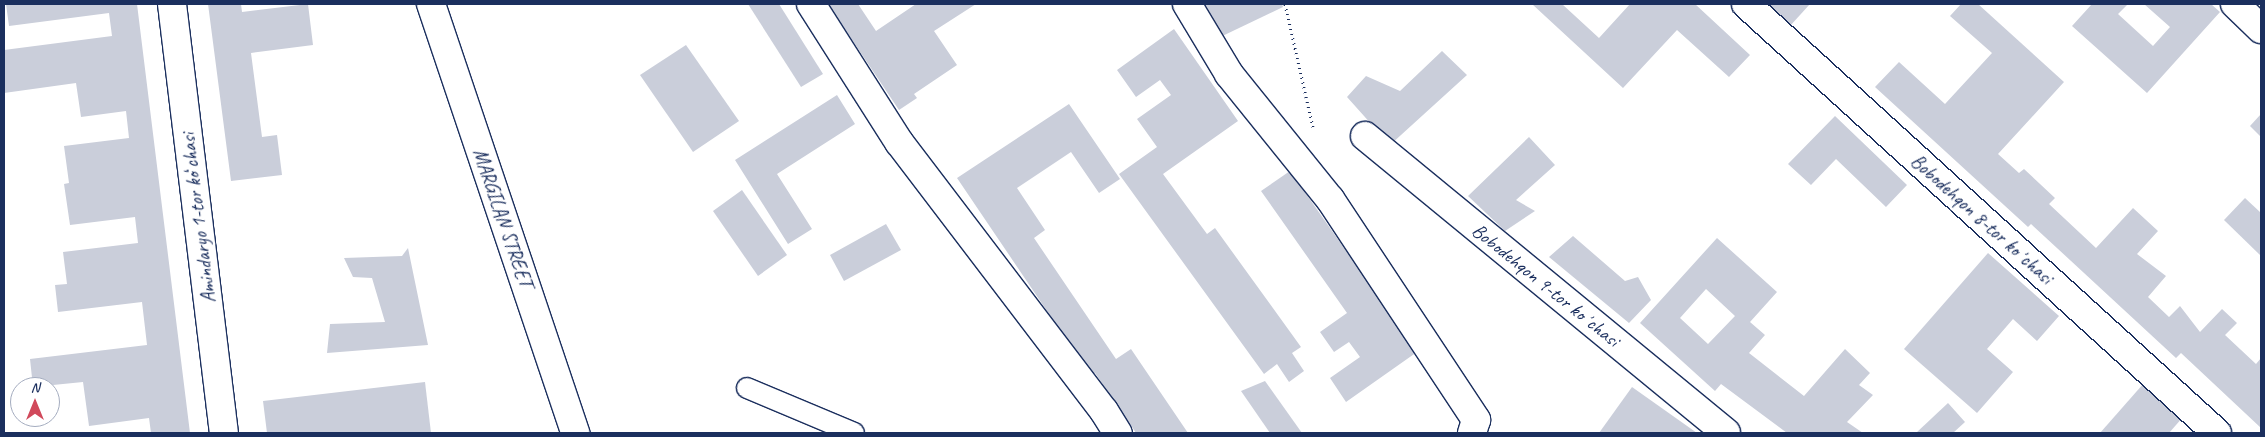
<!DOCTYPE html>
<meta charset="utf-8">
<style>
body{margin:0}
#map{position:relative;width:2265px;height:437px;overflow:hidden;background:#fff;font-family:Caveat,sans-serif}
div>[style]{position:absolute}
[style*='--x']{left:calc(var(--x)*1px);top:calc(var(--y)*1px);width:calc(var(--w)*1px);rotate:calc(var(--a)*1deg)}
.building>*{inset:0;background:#caceda}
.path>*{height:3px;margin-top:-1.5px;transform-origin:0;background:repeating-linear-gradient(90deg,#1b2f5e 0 1px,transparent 0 5px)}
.roads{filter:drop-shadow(1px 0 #1b2f5e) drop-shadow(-1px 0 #1b2f5e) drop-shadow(0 1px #1b2f5e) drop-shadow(0 -1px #1b2f5e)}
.lane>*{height:20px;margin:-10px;padding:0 10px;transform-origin:10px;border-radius:10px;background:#fff}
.street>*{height:28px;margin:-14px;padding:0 14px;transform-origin:14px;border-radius:14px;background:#fff}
.primary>*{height:28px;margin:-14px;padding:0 14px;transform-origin:14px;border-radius:14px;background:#fff}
span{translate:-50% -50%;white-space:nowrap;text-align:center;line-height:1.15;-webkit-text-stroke:4.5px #fff;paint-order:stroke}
.street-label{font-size:20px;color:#1b2f5e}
.frame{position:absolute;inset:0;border:5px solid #1b2f5e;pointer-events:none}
.north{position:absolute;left:10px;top:377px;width:50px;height:50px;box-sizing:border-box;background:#fff;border:1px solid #a4acbf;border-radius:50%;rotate:0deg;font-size:14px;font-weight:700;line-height:20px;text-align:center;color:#1b2f5e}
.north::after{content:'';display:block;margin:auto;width:18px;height:22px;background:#d1495b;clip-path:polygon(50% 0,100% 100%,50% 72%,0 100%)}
</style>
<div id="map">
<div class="building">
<div style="clip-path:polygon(6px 4px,137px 4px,190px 433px,151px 433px,149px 418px,89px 426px,83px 382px,33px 387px,30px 359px,147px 345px,142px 302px,58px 312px,55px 285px,67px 284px,63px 252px,138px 243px,135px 217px,70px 225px,64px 184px,69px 183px,64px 146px,129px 138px,126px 111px,81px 117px,76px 83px,4px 93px,4px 50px,112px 36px,109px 13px,9px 26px)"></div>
<div style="clip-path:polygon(208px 4px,241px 4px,242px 12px,308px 4px,313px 45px,251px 53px,262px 137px,277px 135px,282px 175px,231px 181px)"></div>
<div style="clip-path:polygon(748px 4px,779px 4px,823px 74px,801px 87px)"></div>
<div style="clip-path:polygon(828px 4px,858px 4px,876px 31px,916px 4px,976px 4px,934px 31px,957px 65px,914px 94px,917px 98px,899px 110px)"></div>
<div style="clip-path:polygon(1196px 4px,1282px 4px,1283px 7px,1214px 40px)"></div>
<div style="clip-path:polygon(1532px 4px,1562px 4px,1599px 38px,1630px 4px,1695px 4px,1750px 55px,1729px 77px,1677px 30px,1623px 88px)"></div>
<div style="clip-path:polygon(1765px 4px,1810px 4px,1790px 26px)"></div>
<div style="clip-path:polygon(1961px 4px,1978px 4px,2064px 82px,1998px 154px,2019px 173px,2024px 169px,2055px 198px,2049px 204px,2096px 248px,2133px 208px,2158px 231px,2137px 254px,2166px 276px,2148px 297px,2169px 317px,2180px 306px,2200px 332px,2222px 309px,2237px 323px,2225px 335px,2256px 364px,2261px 358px,2261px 428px,2181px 353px,2176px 358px,2031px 224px,2028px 227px,1875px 87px,1899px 62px,1945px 104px,1992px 53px,1950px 16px)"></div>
<div style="clip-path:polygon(2092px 4px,2128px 4px,2118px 14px,2153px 46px,2170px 27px,2144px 4px,2211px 4px,2220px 12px,2147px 93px,2072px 26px)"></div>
<div style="clip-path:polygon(1174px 29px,1238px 121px,1163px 174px,1207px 234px,1215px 228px,1301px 347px,1292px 353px,1304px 371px,1289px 382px,1277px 364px,1264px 374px,1119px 174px,1157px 147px,1137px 119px,1171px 95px,1160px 80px,1136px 97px,1117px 70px)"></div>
<div style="clip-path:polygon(686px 45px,739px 121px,693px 152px,640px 75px)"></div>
<div style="clip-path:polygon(1442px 51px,1467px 75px,1390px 145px,1347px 97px,1366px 76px,1400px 91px)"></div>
<div style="clip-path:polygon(837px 95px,855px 124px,777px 174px,812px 229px,788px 244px,735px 160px)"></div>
<div style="clip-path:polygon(1069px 104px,1120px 179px,1099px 193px,1071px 152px,1017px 188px,1045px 230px,1034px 238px,1116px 359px,1131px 349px,1188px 433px,1136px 433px,1095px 373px,1091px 376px,957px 178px)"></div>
<div style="clip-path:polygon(2261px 114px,2261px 137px,2250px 126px)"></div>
<div style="clip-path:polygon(1835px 116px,1907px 185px,1886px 207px,1836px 159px,1811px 185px,1788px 164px)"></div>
<div style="clip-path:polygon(1529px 137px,1555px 165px,1516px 200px,1535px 211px,1505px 231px,1468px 196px)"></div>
<div style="clip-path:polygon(1290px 171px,1417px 352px,1346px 402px,1330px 378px,1360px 357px,1349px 342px,1334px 352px,1320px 332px,1347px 313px,1261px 191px)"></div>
<div style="clip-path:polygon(742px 190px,787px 255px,758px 276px,713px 211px)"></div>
<div style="clip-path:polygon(2245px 198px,2261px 213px,2261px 256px,2224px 220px)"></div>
<div style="clip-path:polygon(886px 224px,901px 250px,844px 281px,830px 255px)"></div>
<div style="clip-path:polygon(1573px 236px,1625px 281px,1638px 277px,1651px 300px,1629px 323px,1549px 257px)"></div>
<div style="clip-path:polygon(evenodd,1717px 238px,1777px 292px,1750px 322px,1765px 335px,1749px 353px,1804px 396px,1845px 349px,1870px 373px,1859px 385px,1873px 395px,1847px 422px,1863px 433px,1787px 433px,1721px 384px,1715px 391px,1640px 323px,1717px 238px,1706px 289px,1735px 316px,1708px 344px,1680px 318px,1706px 289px)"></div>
<div style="clip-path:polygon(408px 248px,428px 345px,327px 353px,330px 324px,385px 322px,372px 278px,353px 277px,344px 258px,402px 256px)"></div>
<div style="clip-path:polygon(1988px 253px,2059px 316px,2037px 341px,2013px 319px,1987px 349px,2013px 372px,1977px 413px,1904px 349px)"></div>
<div style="clip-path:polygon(1265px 381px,1302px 433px,1270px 433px,1241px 391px)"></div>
<div style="clip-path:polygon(425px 382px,431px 433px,267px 433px,263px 401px)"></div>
<div style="clip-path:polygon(2144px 383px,2183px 417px,2169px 433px,2100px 433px)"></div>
<div style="clip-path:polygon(1632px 387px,1697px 433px,1599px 433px)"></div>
<div style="clip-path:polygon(1948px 403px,1965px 422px,1953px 433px,1916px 433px)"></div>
</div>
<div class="path">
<div style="--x:1285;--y:4;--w:126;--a:77.2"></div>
</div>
<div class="roads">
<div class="lane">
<div style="--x:747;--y:388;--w:116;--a:22.8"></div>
</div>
<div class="street">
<div style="--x:172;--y:4;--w:432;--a:83.1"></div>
<div style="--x:811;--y:4;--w:164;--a:57.5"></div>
<div style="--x:899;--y:142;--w:338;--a:52.7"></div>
<div style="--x:1104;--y:411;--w:26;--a:58"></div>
<div style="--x:1187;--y:4;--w:82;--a:59"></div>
<div style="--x:1229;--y:74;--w:161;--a:51.1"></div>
<div style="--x:1330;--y:199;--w:265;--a:56.5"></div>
<div style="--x:1476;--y:420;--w:14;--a:107"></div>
<div style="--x:1746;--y:4;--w:637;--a:42.33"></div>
<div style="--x:2235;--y:4;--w:36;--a:44"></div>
<div style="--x:1365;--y:136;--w:467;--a:39.4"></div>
</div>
<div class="primary">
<div style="--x:431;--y:4;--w:453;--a:71.4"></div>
</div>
</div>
<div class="street-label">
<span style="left:198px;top:218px;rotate:-97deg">Amindaryo 1-tor koʻchasi</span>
<span style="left:503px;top:218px;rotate:71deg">MARGILAN STREET</span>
<span style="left:1982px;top:219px;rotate:42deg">Bobodehqon 8-tor koʼchasi</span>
<span style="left:1546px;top:285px;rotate:39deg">Bobodehqon 9-tor koʼchasi</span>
</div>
<div class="frame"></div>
<div class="north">N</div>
</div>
